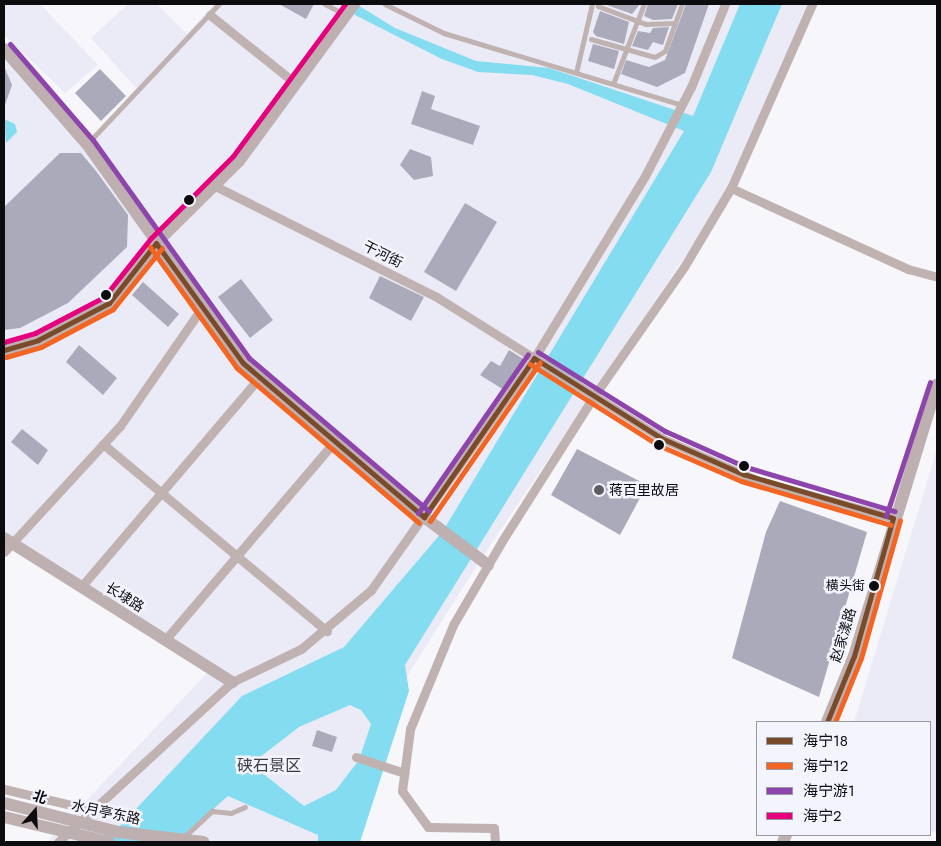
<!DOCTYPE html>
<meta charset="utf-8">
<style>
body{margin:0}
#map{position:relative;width:941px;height:846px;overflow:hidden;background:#f6f6fb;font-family:Jost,"Noto Sans SC",sans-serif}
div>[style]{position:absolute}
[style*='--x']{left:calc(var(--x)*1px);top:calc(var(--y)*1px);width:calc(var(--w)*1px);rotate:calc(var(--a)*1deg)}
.built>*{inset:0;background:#ebebf8}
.water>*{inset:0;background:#84dcf0}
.building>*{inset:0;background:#aaaaba}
.lane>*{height:4.5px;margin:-2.25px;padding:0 2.25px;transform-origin:2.25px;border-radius:2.25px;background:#bfb2b0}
.street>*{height:9px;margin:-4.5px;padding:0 4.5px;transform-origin:4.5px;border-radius:4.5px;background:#bfb2b0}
.secondary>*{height:12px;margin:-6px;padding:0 6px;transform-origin:6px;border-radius:6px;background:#beb0b0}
.secondary-bridge>*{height:12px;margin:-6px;padding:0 6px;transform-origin:6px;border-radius:6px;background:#beb0b0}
.bus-1>*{height:5px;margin:-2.5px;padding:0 2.5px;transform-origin:2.5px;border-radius:2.5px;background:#7a4b2a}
.bus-2>*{height:5px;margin:-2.5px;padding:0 2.5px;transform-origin:2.5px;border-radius:2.5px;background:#f26522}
.bus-3>*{height:5px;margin:-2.5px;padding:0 2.5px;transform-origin:2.5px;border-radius:2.5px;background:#8e44ad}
.bus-4>*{height:5px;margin:-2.5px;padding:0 2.5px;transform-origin:2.5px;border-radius:2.5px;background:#e5007d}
.dots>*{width:14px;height:14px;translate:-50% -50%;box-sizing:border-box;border:2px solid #f3f4fe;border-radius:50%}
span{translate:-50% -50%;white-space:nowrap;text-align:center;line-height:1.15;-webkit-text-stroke:5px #f3f4fe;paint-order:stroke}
.bus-label{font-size:13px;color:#0c0c0f}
.right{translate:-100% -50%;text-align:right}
.street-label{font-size:14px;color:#0c0c0f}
.poi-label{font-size:14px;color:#0c0c0f}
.left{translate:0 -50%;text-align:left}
.quarter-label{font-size:16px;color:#3a3b43}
.frame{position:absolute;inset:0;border:5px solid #0c0c0f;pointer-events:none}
.legend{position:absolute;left:756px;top:721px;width:175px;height:115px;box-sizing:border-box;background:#f3f4fe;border:1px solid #97979e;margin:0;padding:6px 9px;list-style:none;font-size:15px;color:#0c0c0f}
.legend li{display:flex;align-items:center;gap:10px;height:25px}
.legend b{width:25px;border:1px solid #97979e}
.north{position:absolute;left:10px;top:786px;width:50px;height:50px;-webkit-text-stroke:4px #f3f4fe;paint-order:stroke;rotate:19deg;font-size:14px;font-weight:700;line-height:20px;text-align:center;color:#0c0c0f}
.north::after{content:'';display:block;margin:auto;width:18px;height:22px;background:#0c0c0f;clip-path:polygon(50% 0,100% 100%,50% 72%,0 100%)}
</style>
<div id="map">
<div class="built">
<div style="clip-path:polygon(4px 4px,40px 4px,98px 65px,65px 93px,4px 35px)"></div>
<div style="clip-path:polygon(128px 4px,157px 4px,187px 34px,214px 4px,811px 4px,731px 188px,481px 559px,377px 724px,334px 842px,47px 842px,211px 669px,4px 538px,4px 49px,87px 144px,137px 89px,91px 38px)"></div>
<div style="clip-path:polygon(937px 449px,937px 832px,930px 831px,930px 722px,854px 722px)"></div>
</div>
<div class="water">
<div style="clip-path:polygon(evenodd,342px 4px,356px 4px,395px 28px,476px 61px,549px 68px,693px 116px,740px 4px,782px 4px,711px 172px,405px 665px,409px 691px,360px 842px,318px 842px,318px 835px,228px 796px,176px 842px,105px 842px,242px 696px,344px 647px,443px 531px,684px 131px,568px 84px,532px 75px,478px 72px,442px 59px,355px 15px,342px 4px,350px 705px,361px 710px,371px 724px,359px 760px,336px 790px,304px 806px,251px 764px,299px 727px,350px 705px)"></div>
<div style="clip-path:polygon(4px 119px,15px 124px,17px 132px,6px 143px)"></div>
</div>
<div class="building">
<div style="clip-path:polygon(279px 4px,314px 4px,306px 19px)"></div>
<div style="clip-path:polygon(604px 4px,640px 4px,632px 14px)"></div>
<div style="clip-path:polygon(648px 4px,678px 4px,672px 19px,653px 20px,644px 16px)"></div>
<div style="clip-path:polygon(686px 4px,709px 4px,685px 73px,657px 87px,621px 74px,626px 60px,649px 67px,665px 60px)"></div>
<div style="clip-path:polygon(600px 11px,629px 22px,624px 44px,596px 36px,593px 32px)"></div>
<div style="clip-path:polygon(669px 27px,663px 45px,653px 42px,648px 50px,632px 46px,638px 31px,650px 33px,653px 28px)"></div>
<div style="clip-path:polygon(593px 44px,619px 51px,614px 69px,588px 61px)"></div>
<div style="clip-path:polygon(4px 66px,12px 85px,5px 105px,4px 104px)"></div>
<div style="clip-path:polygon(100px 69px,126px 96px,101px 121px,75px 93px)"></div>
<div style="clip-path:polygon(422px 91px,435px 96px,431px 109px,480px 126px,473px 145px,411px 124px)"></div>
<div style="clip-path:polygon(410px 149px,431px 157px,433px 176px,414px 180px,400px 165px)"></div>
<div style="clip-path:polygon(60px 153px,81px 153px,96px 171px,128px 215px,127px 247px,68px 303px,20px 328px,4px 330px,4px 207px)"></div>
<div style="clip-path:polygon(465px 203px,497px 222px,456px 291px,424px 272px)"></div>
<div style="clip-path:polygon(380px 276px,424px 297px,411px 321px,369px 298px)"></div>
<div style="clip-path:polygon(241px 279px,273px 320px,250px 338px,218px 297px)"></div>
<div style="clip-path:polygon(143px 282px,179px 314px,168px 327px,132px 295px)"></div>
<div style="clip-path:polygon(79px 345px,117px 378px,103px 395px,66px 362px)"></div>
<div style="clip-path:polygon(509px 350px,525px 360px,504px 390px,480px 375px,491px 361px,500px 366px)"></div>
<div style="clip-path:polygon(22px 429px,48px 450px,38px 465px,11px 442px)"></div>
<div style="clip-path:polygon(577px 449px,647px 485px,620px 535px,551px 495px)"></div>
<div style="clip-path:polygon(780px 501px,867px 532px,819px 697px,732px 658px,766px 532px)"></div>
<div style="clip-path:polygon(317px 730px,337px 737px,332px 752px,312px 746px)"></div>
</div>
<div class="lane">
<div style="--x:325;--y:4;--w:22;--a:27"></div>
<div style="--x:385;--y:4;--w:66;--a:26.2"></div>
<div style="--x:444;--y:33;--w:249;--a:16.8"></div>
<div style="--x:598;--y:6;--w:51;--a:20.6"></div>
<div style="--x:646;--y:24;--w:29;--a:-2"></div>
<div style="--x:591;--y:39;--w:66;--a:15.7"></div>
<div style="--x:655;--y:57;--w:12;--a:-31"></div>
<div style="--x:665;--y:51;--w:50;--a:-70.1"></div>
<div style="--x:576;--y:73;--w:71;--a:-76.9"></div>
<div style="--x:613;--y:84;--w:86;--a:-68.8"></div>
<div style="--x:88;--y:143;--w:191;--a:-46.7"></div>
<div style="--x:183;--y:838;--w:40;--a:-43"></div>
<div style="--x:212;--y:811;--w:19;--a:6"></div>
<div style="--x:231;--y:813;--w:15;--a:-23"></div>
</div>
<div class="street">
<div style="--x:210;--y:15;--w:110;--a:38.7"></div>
<div style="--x:213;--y:185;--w:248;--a:26.6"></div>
<div style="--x:435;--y:296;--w:267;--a:32.1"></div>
<div style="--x:661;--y:438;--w:106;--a:23.9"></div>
<div style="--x:758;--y:481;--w:140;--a:15.3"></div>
<div style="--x:731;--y:188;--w:195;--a:24.6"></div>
<div style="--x:908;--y:269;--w:30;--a:15"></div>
<div style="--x:103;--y:444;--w:292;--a:39.9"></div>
<div style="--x:4;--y:552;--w:171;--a:-47.4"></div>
<div style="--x:120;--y:426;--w:142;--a:-55.3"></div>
<div style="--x:81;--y:587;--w:276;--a:-49.6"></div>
<div style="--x:165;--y:640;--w:262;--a:-49.5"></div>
<div style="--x:356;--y:757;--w:51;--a:18.4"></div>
<div style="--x:4;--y:789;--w:90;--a:13.4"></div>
<div style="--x:58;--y:842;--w:236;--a:-42.6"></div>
<div style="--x:232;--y:682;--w:76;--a:-25.6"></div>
<div style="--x:301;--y:649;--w:92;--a:-40.1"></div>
<div style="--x:371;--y:590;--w:281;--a:-54.8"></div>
<div style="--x:533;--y:360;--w:215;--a:-58.7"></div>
<div style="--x:645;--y:176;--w:100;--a:-62.7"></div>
<div style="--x:691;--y:87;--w:90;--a:-67.7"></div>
<div style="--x:495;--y:842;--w:14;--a:-94"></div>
<div style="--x:494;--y:828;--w:66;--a:-179.1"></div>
<div style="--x:428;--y:827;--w:44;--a:-125.8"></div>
<div style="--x:402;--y:791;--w:63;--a:-82.6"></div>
<div style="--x:410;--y:729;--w:113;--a:-67.5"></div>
<div style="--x:453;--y:625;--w:97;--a:-59.7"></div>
<div style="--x:502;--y:541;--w:172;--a:-57.6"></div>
<div style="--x:594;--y:396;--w:157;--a:-55.1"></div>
<div style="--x:684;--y:267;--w:92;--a:-59.3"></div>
<div style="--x:731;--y:188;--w:201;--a:-66.2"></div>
</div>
<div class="secondary">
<div style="--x:4;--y:49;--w:126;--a:48.9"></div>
<div style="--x:87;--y:144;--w:269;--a:54.5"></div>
<div style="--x:243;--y:363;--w:238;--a:40.4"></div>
<div style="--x:424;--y:517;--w:80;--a:36.9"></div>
<div style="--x:4;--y:350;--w:35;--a:-16"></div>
<div style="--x:38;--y:340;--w:80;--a:-27.5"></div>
<div style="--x:109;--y:303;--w:76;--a:-51.9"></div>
<div style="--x:156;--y:243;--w:117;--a:-44.7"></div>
<div style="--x:239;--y:161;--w:195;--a:-53.8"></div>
<div style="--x:4;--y:538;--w:270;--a:32.3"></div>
<div style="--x:827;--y:722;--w:71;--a:-67.8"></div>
<div style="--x:854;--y:656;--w:284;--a:-73"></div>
<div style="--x:783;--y:842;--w:8;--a:-67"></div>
</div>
<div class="secondary-bridge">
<div style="--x:4;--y:803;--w:118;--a:14.3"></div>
<div style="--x:118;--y:832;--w:86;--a:6.7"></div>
<div style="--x:4;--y:817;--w:108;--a:13.4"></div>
</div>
<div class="bus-1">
<div style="--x:156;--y:243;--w:148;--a:54.1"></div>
<div style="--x:243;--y:363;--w:238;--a:40.4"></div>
<div style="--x:4;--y:350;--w:35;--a:-16"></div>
<div style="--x:38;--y:340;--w:80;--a:-27.5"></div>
<div style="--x:109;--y:303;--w:76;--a:-51.9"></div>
<div style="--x:534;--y:358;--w:150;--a:32.2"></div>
<div style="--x:661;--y:438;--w:90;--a:23.7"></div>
<div style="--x:743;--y:474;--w:156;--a:16.3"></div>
<div style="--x:424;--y:517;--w:193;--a:-55.3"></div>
<div style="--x:827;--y:722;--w:71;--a:-67.8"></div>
<div style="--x:854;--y:656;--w:143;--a:-74.2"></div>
</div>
<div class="bus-2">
<div style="--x:150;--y:247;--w:149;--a:54.3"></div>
<div style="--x:237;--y:368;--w:239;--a:40.4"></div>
<div style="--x:6;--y:357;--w:36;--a:-16"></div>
<div style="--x:41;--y:347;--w:81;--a:-27.8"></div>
<div style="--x:113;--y:309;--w:78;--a:-51.2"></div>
<div style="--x:530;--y:364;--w:151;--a:32.3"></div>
<div style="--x:658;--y:445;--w:90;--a:23.4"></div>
<div style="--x:741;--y:481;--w:156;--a:16.3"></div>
<div style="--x:430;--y:521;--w:193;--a:-55.3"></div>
<div style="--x:835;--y:722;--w:69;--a:-67.9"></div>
<div style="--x:861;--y:658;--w:143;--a:-74.2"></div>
</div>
<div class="bus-3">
<div style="--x:10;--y:44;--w:127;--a:49.2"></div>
<div style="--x:93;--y:140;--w:268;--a:54.4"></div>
<div style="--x:249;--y:358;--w:236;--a:40.4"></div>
<div style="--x:538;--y:352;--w:150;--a:31.9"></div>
<div style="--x:665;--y:431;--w:89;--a:24"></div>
<div style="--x:746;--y:467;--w:155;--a:16.5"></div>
<div style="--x:418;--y:513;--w:193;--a:-55.3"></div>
<div style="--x:886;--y:516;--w:141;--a:-71.8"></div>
</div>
<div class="bus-4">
<div style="--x:4;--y:342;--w:32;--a:-16"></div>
<div style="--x:35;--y:333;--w:78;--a:-27.6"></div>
<div style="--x:104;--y:297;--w:75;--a:-51.5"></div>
<div style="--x:151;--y:238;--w:116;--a:-45"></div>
<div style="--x:233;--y:156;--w:189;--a:-53.6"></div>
</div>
<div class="dots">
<div style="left:189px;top:200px;background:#0c0c0f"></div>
<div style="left:106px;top:295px;background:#0c0c0f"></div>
<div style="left:659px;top:445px;background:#0c0c0f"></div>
<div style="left:744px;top:466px;background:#0c0c0f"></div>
<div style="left:599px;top:490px;background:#5e5e62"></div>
<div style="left:874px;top:586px;background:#0c0c0f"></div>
</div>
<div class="bus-label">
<span class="right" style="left:865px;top:586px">横头街</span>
</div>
<div class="street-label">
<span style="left:383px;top:254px;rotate:27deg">干河街</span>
<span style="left:125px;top:597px;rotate:32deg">长埭路</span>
<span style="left:843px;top:635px;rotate:-73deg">赵家漾路</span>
<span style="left:106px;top:812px;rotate:12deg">水月亭东路</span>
</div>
<div class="poi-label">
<span class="left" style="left:609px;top:490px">蒋百里故居</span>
</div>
<div class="quarter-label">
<span style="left:269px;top:766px">硖石景区</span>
</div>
<div class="frame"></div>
<ul class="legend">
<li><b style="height:6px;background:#7a4b2a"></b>海宁18</li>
<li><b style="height:6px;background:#f26522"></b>海宁12</li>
<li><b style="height:6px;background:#8e44ad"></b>海宁游1</li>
<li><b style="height:6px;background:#e5007d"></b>海宁2</li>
</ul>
<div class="north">北</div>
</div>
